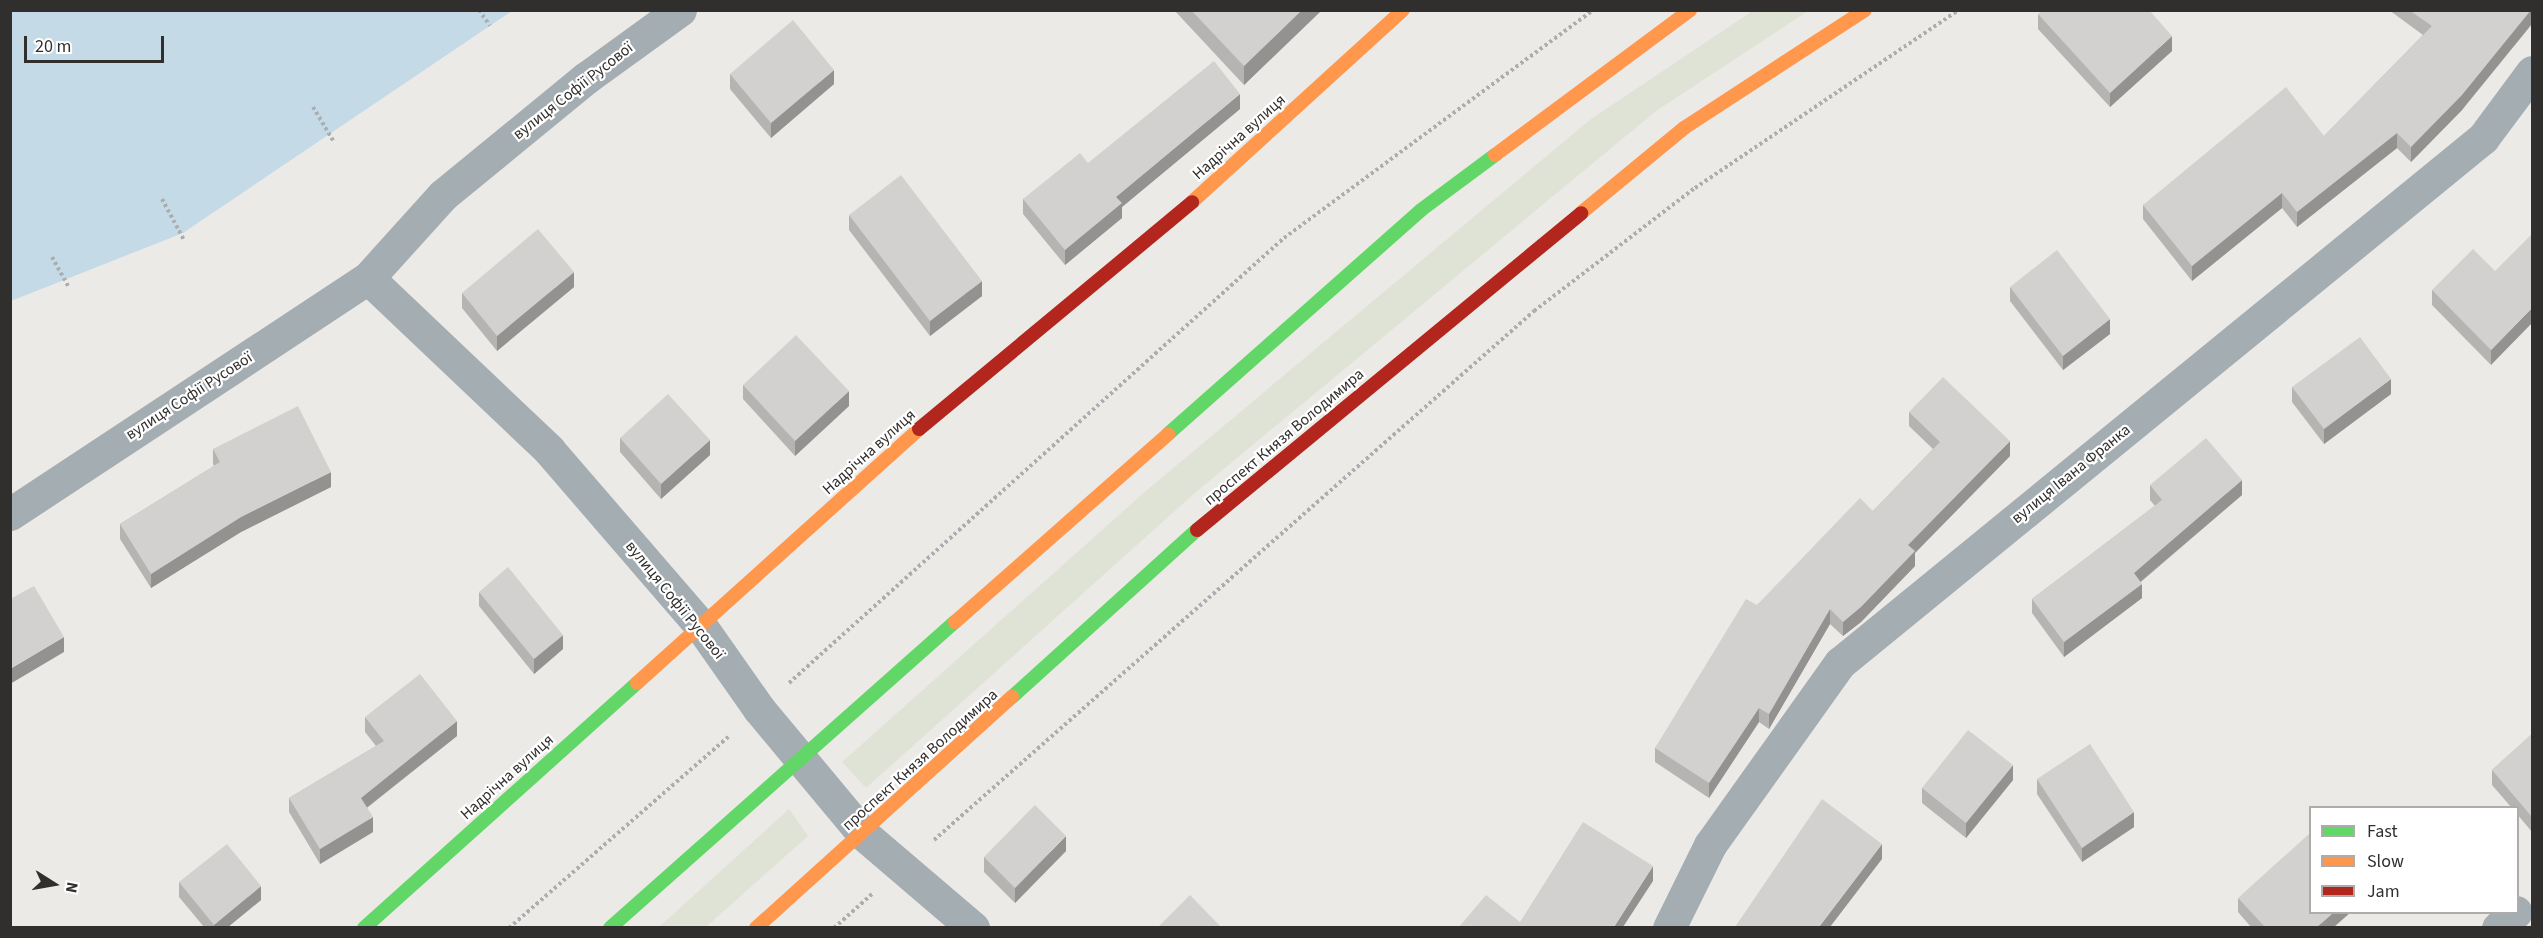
<!DOCTYPE html>
<meta charset="utf-8">
<style>
body{margin:0}
#map{position:relative;width:2543px;height:938px;overflow:hidden;background:#eceae7;font-family:"Source Sans 3",sans-serif}
div>[style]{position:absolute}
[style*='--x']{left:calc(var(--x)*1px);top:calc(var(--y)*1px);width:calc(var(--w)*1px);rotate:calc(var(--a)*1deg)}
.green>*{inset:0;background:#dee3d6}
.water>*{inset:0;background:#c5dae7}
.path>*{height:4px;margin-top:-2px;transform-origin:0;background:repeating-linear-gradient(90deg,#abaeb0 0 3px,transparent 0 6px)}
.street>*{height:33px;margin:-16.5px;padding:0 16.5px;transform-origin:16.5px;border-radius:16.5px;background:#a3adb2}
.fast>*{height:14px;margin:-7px;padding:0 7px;transform-origin:7px;border-radius:7px;background:#63d668}
.slow>*{height:14px;margin:-7px;padding:0 7px;transform-origin:7px;border-radius:7px;background:#ff974d}
.jam>*{height:14px;margin:-7px;padding:0 7px;transform-origin:7px;border-radius:7px;background:#b3261e}
.wall>*{inset:0;background:#b5b4b2}
.shaded-wall>*{inset:0;background:#949291}
.building>*{inset:0;background:#d3d1cf}
span{translate:-50% -50%;white-space:nowrap;text-align:center;line-height:1.15;-webkit-text-stroke:4.5px #fff;paint-order:stroke}
.street-label{font-size:16px;color:#312f2d}
.frame{position:absolute;inset:0;border:12px solid #312f2d;pointer-events:none}
.legend{position:absolute;left:2309px;top:806px;width:210px;height:108px;box-sizing:border-box;background:#fff;border:2px solid #adacab;margin:0;padding:8px 10px;list-style:none;font-size:18px;color:#312f2d}
.legend li{display:flex;align-items:center;gap:12px;height:30px}
.legend b{width:30px;border:2px solid #adacab}
.north{position:absolute;left:24px;top:854px;width:60px;height:60px;-webkit-text-stroke:4px #fff;paint-order:stroke;rotate:101deg;font-size:16px;font-weight:700;line-height:24px;text-align:center;color:#312f2d}
.north::after{content:'';display:block;margin:auto;width:21px;height:27px;background:#312f2d;clip-path:polygon(50% 0,100% 100%,50% 72%,0 100%)}
.scale{position:absolute;left:24px;top:36px;width:140px;height:27px;box-sizing:border-box;border:3px solid #312f2d;border-top:0;padding-left:8px;font-size:18px;line-height:21px;white-space:nowrap;color:#312f2d;-webkit-text-stroke:4px #fff;paint-order:stroke}
</style>
<div id="map">
<div class="green">
<div style="clip-path:polygon(1754px 10px,1808px 11px,1656px 111px,1196px 492px,866px 788px,842px 762px,1148px 489px,1591px 119px)"></div>
<div style="clip-path:polygon(789px 809px,808px 836px,706px 927px,659px 927px)"></div>
</div>
<div class="water">
<div style="clip-path:polygon(11px 10px,512px 10px,512px 11px,183px 233px,11px 301px)"></div>
</div>
<div class="path">
<div style="--x:479;--y:10;--w:19;--a:55"></div>
<div style="--x:313;--y:107;--w:39;--a:59"></div>
<div style="--x:162;--y:199;--w:47;--a:61.8"></div>
<div style="--x:52;--y:257;--w:33;--a:61"></div>
<div style="--x:789;--y:683;--w:666;--a:-41.96"></div>
<div style="--x:1284;--y:238;--w:384;--a:-36.4"></div>
<div style="--x:934;--y:840;--w:800;--a:-41.4"></div>
<div style="--x:1534;--y:311;--w:203;--a:-37.4"></div>
<div style="--x:1695;--y:188;--w:318;--a:-34"></div>
<div style="--x:509;--y:928;--w:293;--a:-41.1"></div>
<div style="--x:834;--y:928;--w:51;--a:-41.8"></div>
</div>
<div class="street">
<div style="--x:368;--y:278;--w:112;--a:-47.9"></div>
<div style="--x:443;--y:195;--w:185;--a:-39.3"></div>
<div style="--x:586;--y:78;--w:116;--a:-35.9"></div>
<div style="--x:10;--y:514;--w:429;--a:-33.4"></div>
<div style="--x:368;--y:278;--w:250;--a:43.5"></div>
<div style="--x:549;--y:450;--w:231;--a:49.2"></div>
<div style="--x:700;--y:625;--w:103;--a:54.9"></div>
<div style="--x:759;--y:709;--w:163;--a:50.2"></div>
<div style="--x:863;--y:834;--w:145;--a:40.5"></div>
<div style="--x:1669;--y:928;--w:93;--a:-63.7"></div>
<div style="--x:1710;--y:845;--w:224;--a:-54.5"></div>
<div style="--x:1840;--y:663;--w:830;--a:-39.23"></div>
<div style="--x:2483;--y:138;--w:82;--a:-53.4"></div>
<div style="--x:2498;--y:928;--w:24;--a:-42"></div>
</div>
<div class="fast">
<div style="--x:1168;--y:434;--w:338;--a:-41.5"></div>
<div style="--x:1421;--y:210;--w:92;--a:-36.6"></div>
<div style="--x:1012;--y:697;--w:249;--a:-42.1"></div>
<div style="--x:364;--y:928;--w:367;--a:-41.9"></div>
<div style="--x:610;--y:928;--w:461;--a:-41.6"></div>
</div>
<div class="slow">
<div style="--x:1495;--y:155;--w:243;--a:-36.6"></div>
<div style="--x:1192;--y:202;--w:285;--a:-42.3"></div>
<div style="--x:1581;--y:213;--w:134;--a:-39.5"></div>
<div style="--x:1684;--y:128;--w:216;--a:-33.1"></div>
<div style="--x:955;--y:622;--w:284;--a:-41.4"></div>
<div style="--x:637;--y:683;--w:380;--a:-42"></div>
<div style="--x:756;--y:928;--w:345;--a:-42.1"></div>
</div>
<div class="jam">
<div style="--x:919;--y:429;--w:355;--a:-39.7"></div>
<div style="--x:1197;--y:530;--w:498;--a:-39.5"></div>
</div>
<div class="wall">
<div style="clip-path:polygon(1174px 10px,1322px 10px,1244px 85px)"></div>
<div style="clip-path:polygon(2389px 10px,2532px 10px,2462px 110px,2411px 162px,2397px 148px,2297px 227px,2282px 208px,2192px 281px,2143px 219px,2143px 205px,2324px 136px,2423px 35px)"></div>
<div style="clip-path:polygon(2038px 14px,2172px 51px,2110px 107px,2038px 29px)"></div>
<div style="clip-path:polygon(730px 74px,834px 84px,771px 138px,730px 89px)"></div>
<div style="clip-path:polygon(1240px 109px,1122px 207px,1122px 218px,1065px 265px,1023px 214px,1023px 199px,1088px 163px)"></div>
<div style="clip-path:polygon(849px 215px,982px 296px,930px 336px,849px 230px)"></div>
<div style="clip-path:polygon(2495px 271px,2491px 365px,2432px 305px,2432px 290px)"></div>
<div style="clip-path:polygon(574px 287px,497px 351px,462px 308px,462px 293px)"></div>
<div style="clip-path:polygon(2010px 287px,2110px 334px,2063px 370px,2010px 301px)"></div>
<div style="clip-path:polygon(743px 385px,849px 406px,795px 456px,743px 399px)"></div>
<div style="clip-path:polygon(2292px 387px,2391px 394px,2324px 444px,2292px 402px)"></div>
<div style="clip-path:polygon(1909px 412px,2010px 456px,1915px 553px,1915px 566px,1861px 622px,1843px 636px,1830px 624px,1769px 729px,1759px 722px,1709px 798px,1655px 762px,1655px 748px,1757px 605px,1873px 511px,1933px 449px,1909px 426px)"></div>
<div style="clip-path:polygon(620px 438px,710px 455px,661px 499px,620px 452px)"></div>
<div style="clip-path:polygon(213px 449px,331px 487px,241px 532px,151px 588px,120px 539px,120px 524px,214px 466px,213px 464px)"></div>
<div style="clip-path:polygon(2150px 485px,2242px 495px,2141px 582px,2142px 598px,2064px 657px,2032px 613px,2032px 599px,2155px 506px,2150px 500px)"></div>
<div style="clip-path:polygon(479px 592px,563px 649px,534px 674px,479px 606px)"></div>
<div style="clip-path:polygon(365px 717px,457px 736px,367px 808px,373px 832px,320px 864px,289px 812px,289px 798px,376px 746px,365px 732px)"></div>
<div style="clip-path:polygon(2532px 734px,2532px 832px,2517px 814px,2517px 807px,2511px 807px,2492px 785px,2492px 770px)"></div>
<div style="clip-path:polygon(2037px 779px,2134px 827px,2082px 862px,2037px 794px)"></div>
<div style="clip-path:polygon(2013px 780px,1966px 838px,1922px 803px,1922px 788px)"></div>
<div style="clip-path:polygon(1066px 851px,1015px 903px,984px 872px,984px 857px)"></div>
<div style="clip-path:polygon(179px 882px,261px 900px,228px 927px,204px 927px,179px 897px)"></div>
<div style="clip-path:polygon(2238px 898px,2334px 927px,2251px 927px,2238px 912px)"></div>
</div>
<div class="shaded-wall">
<div style="clip-path:polygon(1302px 10px,1322px 10px,1244px 85px,1244px 66px)"></div>
<div style="clip-path:polygon(2531px 10px,2532px 10px,2532px 24px,2462px 110px,2411px 162px,2411px 147px)"></div>
<div style="clip-path:polygon(2172px 36px,2172px 51px,2110px 107px,2110px 93px)"></div>
<div style="clip-path:polygon(834px 70px,834px 84px,771px 138px,771px 123px)"></div>
<div style="clip-path:polygon(1240px 94px,1240px 109px,1122px 207px,1122px 218px,1065px 265px,1065px 250px,1116px 197px)"></div>
<div style="clip-path:polygon(2397px 133px,2397px 148px,2297px 227px,2297px 212px)"></div>
<div style="clip-path:polygon(2282px 193px,2282px 208px,2192px 281px,2192px 266px)"></div>
<div style="clip-path:polygon(574px 272px,574px 287px,497px 351px,497px 336px)"></div>
<div style="clip-path:polygon(982px 281px,982px 296px,930px 336px,930px 321px)"></div>
<div style="clip-path:polygon(2532px 308px,2532px 323px,2491px 365px,2491px 350px)"></div>
<div style="clip-path:polygon(2110px 319px,2110px 334px,2063px 370px,2063px 356px)"></div>
<div style="clip-path:polygon(2391px 379px,2391px 394px,2324px 444px,2324px 429px)"></div>
<div style="clip-path:polygon(849px 391px,849px 406px,795px 456px,795px 441px)"></div>
<div style="clip-path:polygon(710px 440px,710px 455px,661px 499px,661px 484px)"></div>
<div style="clip-path:polygon(2010px 441px,2010px 456px,1915px 553px,1915px 566px,1861px 622px,1843px 636px,1843px 622px,1908px 545px)"></div>
<div style="clip-path:polygon(331px 472px,331px 487px,241px 532px,151px 588px,151px 574px,241px 517px)"></div>
<div style="clip-path:polygon(2242px 480px,2242px 495px,2134px 587px,2134px 573px)"></div>
<div style="clip-path:polygon(2142px 584px,2142px 598px,2064px 657px,2064px 642px)"></div>
<div style="clip-path:polygon(1830px 609px,1830px 624px,1769px 729px,1769px 714px)"></div>
<div style="clip-path:polygon(563px 635px,563px 649px,534px 674px,534px 659px)"></div>
<div style="clip-path:polygon(64px 637px,64px 652px,10px 684px,10px 669px)"></div>
<div style="clip-path:polygon(1759px 708px,1759px 722px,1709px 798px,1709px 783px)"></div>
<div style="clip-path:polygon(457px 721px,457px 736px,361px 812px,361px 798px)"></div>
<div style="clip-path:polygon(2013px 765px,2013px 780px,1966px 838px,1966px 823px)"></div>
<div style="clip-path:polygon(2134px 812px,2134px 827px,2082px 862px,2082px 848px)"></div>
<div style="clip-path:polygon(373px 817px,373px 832px,320px 864px,320px 849px)"></div>
<div style="clip-path:polygon(1066px 836px,1066px 851px,1015px 903px,1015px 888px)"></div>
<div style="clip-path:polygon(1882px 844px,1882px 859px,1830px 927px,1819px 927px)"></div>
<div style="clip-path:polygon(1653px 866px,1653px 881px,1623px 927px,1614px 927px)"></div>
<div style="clip-path:polygon(261px 886px,261px 900px,228px 927px,214px 927px,214px 925px)"></div>
<div style="clip-path:polygon(2334px 912px,2351px 912px,2334px 927px,2317px 927px)"></div>
</div>
<div class="building">
<div style="clip-path:polygon(1191px 10px,1302px 10px,1244px 66px)"></div>
<div style="clip-path:polygon(2042px 10px,2149px 10px,2172px 36px,2110px 93px,2038px 14px)"></div>
<div style="clip-path:polygon(2409px 10px,2531px 10px,2462px 95px,2411px 147px,2397px 133px,2297px 212px,2282px 193px,2192px 266px,2143px 205px,2286px 87px,2324px 136px,2432px 26px)"></div>
<div style="clip-path:polygon(793px 20px,834px 70px,771px 123px,730px 74px)"></div>
<div style="clip-path:polygon(1214px 61px,1240px 94px,1116px 197px,1122px 203px,1065px 250px,1023px 199px,1080px 153px,1088px 163px)"></div>
<div style="clip-path:polygon(901px 175px,982px 281px,930px 321px,849px 215px)"></div>
<div style="clip-path:polygon(538px 229px,574px 272px,497px 336px,462px 293px)"></div>
<div style="clip-path:polygon(2532px 234px,2532px 308px,2491px 350px,2432px 290px,2473px 249px,2495px 271px)"></div>
<div style="clip-path:polygon(2057px 250px,2110px 319px,2063px 356px,2010px 287px)"></div>
<div style="clip-path:polygon(796px 335px,849px 391px,795px 441px,743px 385px)"></div>
<div style="clip-path:polygon(2360px 337px,2391px 379px,2324px 429px,2292px 387px)"></div>
<div style="clip-path:polygon(1943px 377px,2010px 441px,1908px 545px,1915px 551px,1861px 607px,1843px 622px,1830px 609px,1769px 714px,1759px 708px,1709px 783px,1655px 748px,1746px 599px,1757px 605px,1860px 498px,1873px 511px,1940px 442px,1909px 412px)"></div>
<div style="clip-path:polygon(668px 394px,710px 440px,661px 484px,620px 438px)"></div>
<div style="clip-path:polygon(298px 406px,331px 472px,241px 517px,151px 574px,120px 524px,220px 462px,213px 449px)"></div>
<div style="clip-path:polygon(2206px 438px,2242px 480px,2134px 573px,2142px 584px,2064px 642px,2032px 599px,2162px 500px,2150px 485px)"></div>
<div style="clip-path:polygon(508px 567px,563px 635px,534px 659px,479px 592px)"></div>
<div style="clip-path:polygon(34px 586px,64px 637px,10px 669px,10px 599px)"></div>
<div style="clip-path:polygon(420px 674px,457px 721px,361px 798px,373px 817px,320px 849px,289px 798px,384px 741px,365px 717px)"></div>
<div style="clip-path:polygon(1968px 730px,2013px 765px,1966px 823px,1922px 788px)"></div>
<div style="clip-path:polygon(2532px 734px,2532px 817px,2492px 770px)"></div>
<div style="clip-path:polygon(2090px 744px,2134px 812px,2082px 848px,2037px 779px)"></div>
<div style="clip-path:polygon(1822px 799px,1882px 844px,1819px 927px,1735px 927px)"></div>
<div style="clip-path:polygon(1035px 805px,1066px 836px,1015px 888px,984px 857px)"></div>
<div style="clip-path:polygon(1583px 822px,1653px 866px,1614px 927px,1459px 927px,1486px 895px,1520px 922px)"></div>
<div style="clip-path:polygon(2310px 833px,2310px 912px,2334px 912px,2317px 927px,2265px 927px,2238px 898px)"></div>
<div style="clip-path:polygon(227px 844px,261px 886px,214px 925px,179px 882px)"></div>
<div style="clip-path:polygon(1190px 895px,1221px 927px,1158px 927px)"></div>
</div>
<div class="street-label">
<span style="left:573px;top:91px;rotate:-38deg">вулиця Софії Русової</span>
<span style="left:1239px;top:137px;rotate:-42deg">Надрічна вулиця</span>
<span style="left:189px;top:396px;rotate:-33deg">вулиця Софії Русової</span>
<span style="left:1284px;top:437px;rotate:-40deg">проспект Князя Володимира</span>
<span style="left:869px;top:452px;rotate:-42deg">Надрічна вулиця</span>
<span style="left:2071px;top:474px;rotate:-39deg">вулиця Івана Франка</span>
<span style="left:675px;top:600px;rotate:51deg">вулиця Софії Русової</span>
<span style="left:920px;top:760px;rotate:-42deg">проспект Князя Володимира</span>
<span style="left:507px;top:777px;rotate:-42deg">Надрічна вулиця</span>
</div>
<div class="frame"></div>
<ul class="legend">
<li><b style="height:8px;background:#63d668"></b>Fast</li>
<li><b style="height:8px;background:#ff974d"></b>Slow</li>
<li><b style="height:8px;background:#b3261e"></b>Jam</li>
</ul>
<div class="north">N</div>
<div class="scale">20 m</div>
</div>
